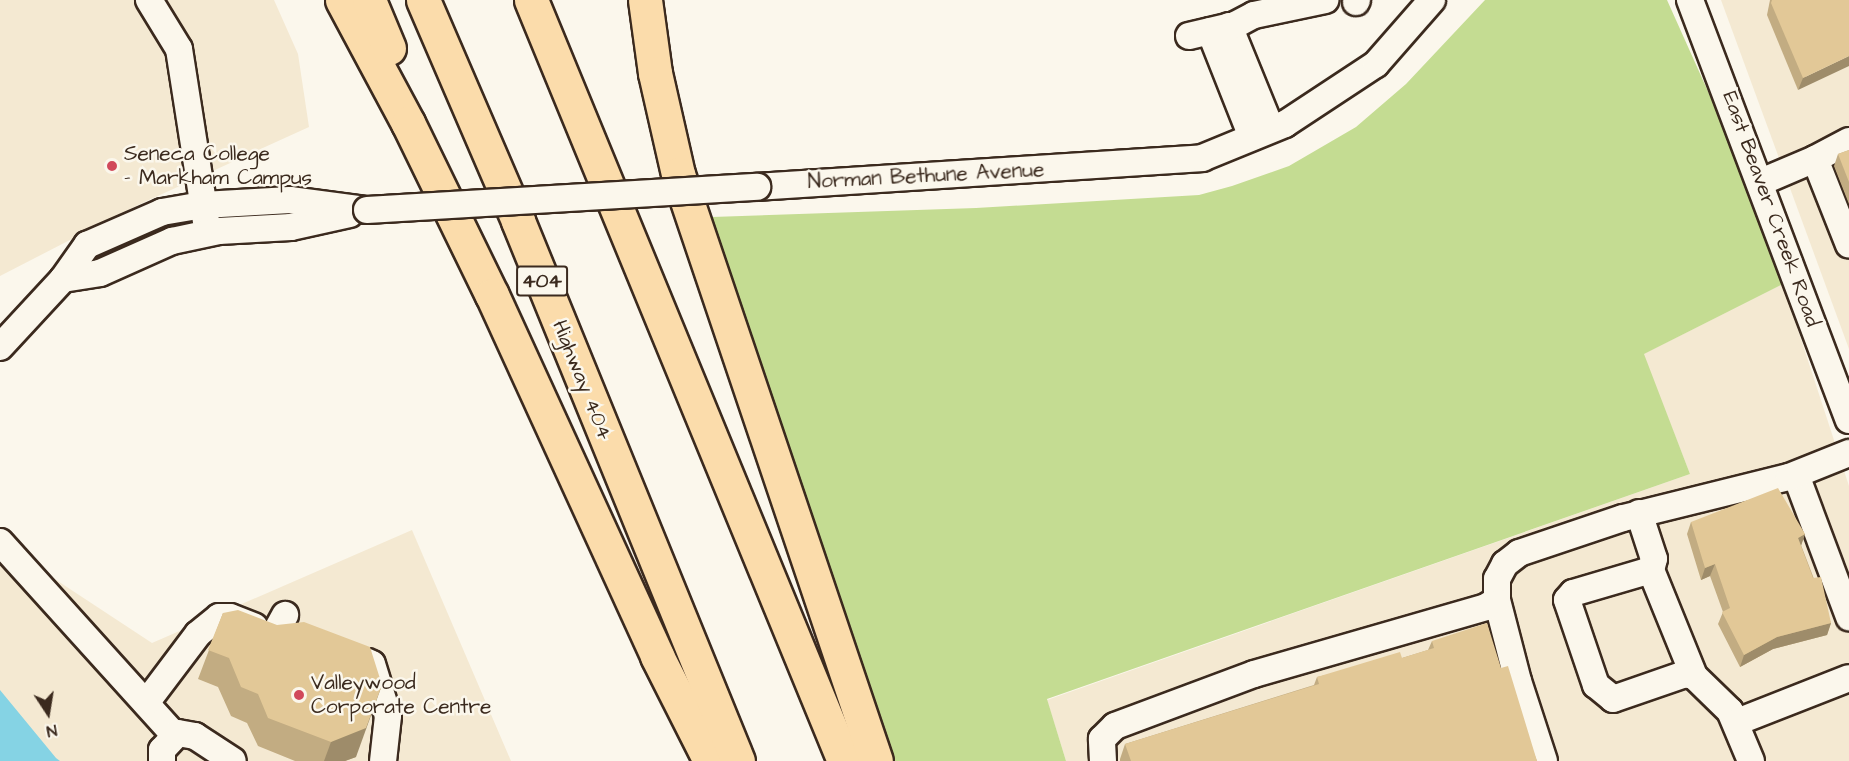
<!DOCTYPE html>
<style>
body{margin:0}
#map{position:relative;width:1849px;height:761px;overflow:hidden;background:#fbf7ec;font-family:"Architects Daughter",sans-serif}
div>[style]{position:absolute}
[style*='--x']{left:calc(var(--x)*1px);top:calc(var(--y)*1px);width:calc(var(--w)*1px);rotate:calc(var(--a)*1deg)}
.built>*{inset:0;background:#f4e9d2}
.green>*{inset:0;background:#c4dc92}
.water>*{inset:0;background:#85d3e4}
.roads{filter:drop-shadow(2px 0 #3b2a1e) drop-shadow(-2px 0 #3b2a1e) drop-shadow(0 2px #3b2a1e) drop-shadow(0 -2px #3b2a1e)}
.minor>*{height:26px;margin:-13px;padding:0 13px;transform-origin:13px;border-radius:13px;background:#fbf7ec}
.highway>*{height:33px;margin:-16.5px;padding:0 16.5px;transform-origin:16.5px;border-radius:16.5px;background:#fbdcab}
.bridges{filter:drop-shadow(2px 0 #3b2a1e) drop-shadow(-2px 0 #3b2a1e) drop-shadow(0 2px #3b2a1e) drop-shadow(0 -2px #3b2a1e)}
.minor-bridge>*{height:26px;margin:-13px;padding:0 13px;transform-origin:13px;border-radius:13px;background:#fbf7ec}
.wall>*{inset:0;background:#c2ac82}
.shaded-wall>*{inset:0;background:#9e8c6a}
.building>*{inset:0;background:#e2c897}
.dots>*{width:16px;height:16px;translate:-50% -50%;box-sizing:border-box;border:3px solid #fbf7ec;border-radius:50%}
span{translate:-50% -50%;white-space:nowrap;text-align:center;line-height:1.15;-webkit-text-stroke:5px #fbf7ec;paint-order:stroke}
.shield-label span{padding:2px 4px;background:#fbf7ec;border:2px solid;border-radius:4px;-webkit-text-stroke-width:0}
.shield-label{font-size:20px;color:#3b2a1e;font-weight:700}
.poi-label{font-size:21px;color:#3b2a1e}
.left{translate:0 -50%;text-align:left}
.street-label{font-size:21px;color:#3b2a1e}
.north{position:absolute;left:18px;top:683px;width:60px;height:60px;-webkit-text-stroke:4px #fbf7ec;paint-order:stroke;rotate:168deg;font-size:16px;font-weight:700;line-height:24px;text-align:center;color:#3b2a1e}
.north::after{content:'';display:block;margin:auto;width:21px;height:27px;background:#3b2a1e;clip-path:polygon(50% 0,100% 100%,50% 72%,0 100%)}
</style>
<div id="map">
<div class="built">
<div style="clip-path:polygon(0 0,274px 0,298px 54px,309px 127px,138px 205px,0 276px)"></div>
<div style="clip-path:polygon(1721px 0,1849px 0,1849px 349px)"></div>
<div style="clip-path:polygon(1783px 284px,1849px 486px,1849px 761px,1066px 761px,1047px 700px,1690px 474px,1643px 354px)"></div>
<div style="clip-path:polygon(412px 530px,511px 761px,0 761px,0 543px,152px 643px)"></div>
</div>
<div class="green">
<div style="clip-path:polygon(1485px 0,1667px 0,1728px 136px,1783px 284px,1644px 354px,1690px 474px,1047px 699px,1066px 761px,894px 761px,712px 217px,976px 208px,1199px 195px,1232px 186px,1289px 166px,1356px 127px,1406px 84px)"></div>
</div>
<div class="water">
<div style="clip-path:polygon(0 690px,56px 758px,60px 761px,0 761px)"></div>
</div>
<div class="roads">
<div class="minor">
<div style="--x:149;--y:0;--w:57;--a:58.5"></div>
<div style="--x:179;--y:49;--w:174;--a:81.1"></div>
<div style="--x:1690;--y:0;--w:449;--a:69.3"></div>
<div style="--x:1356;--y:2;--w:2;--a:-63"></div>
<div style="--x:1229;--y:26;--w:111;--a:67.8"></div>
<div style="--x:1210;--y:31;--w:114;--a:68.4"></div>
<div style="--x:1189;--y:36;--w:47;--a:-13.4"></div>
<div style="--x:1235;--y:25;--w:21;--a:-28"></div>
<div style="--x:1254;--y:15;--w:73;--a:-11.9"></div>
<div style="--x:1815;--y:159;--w:38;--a:-28"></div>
<div style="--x:1761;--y:182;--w:59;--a:-23.1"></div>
<div style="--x:1815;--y:159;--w:92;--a:68.4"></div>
<div style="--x:757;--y:187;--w:446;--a:-3.7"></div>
<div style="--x:1202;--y:158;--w:90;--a:-22.3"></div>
<div style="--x:1285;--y:124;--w:109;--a:-33.4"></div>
<div style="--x:1376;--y:64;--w:85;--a:-48.8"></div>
<div style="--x:63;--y:279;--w:37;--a:-9"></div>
<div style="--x:100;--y:273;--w:79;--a:-24"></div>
<div style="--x:172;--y:241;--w:48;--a:-12"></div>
<div style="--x:219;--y:231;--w:72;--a:-3.2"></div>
<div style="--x:291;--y:227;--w:60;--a:-12.4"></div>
<div style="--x:0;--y:347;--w:93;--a:-47.2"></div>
<div style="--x:63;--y:279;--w:42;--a:-54.8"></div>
<div style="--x:87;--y:245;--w:82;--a:-23.7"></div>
<div style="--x:162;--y:212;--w:42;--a:-9.7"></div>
<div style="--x:203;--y:205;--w:87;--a:-3.3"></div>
<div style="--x:290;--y:200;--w:78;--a:7.4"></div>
<div style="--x:1796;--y:475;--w:152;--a:69.5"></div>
<div style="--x:1639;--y:513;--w:48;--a:71.9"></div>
<div style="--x:1654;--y:559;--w:11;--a:105"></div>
<div style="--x:1651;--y:570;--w:81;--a:163.6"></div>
<div style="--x:1573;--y:593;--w:9;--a:131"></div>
<div style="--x:1567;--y:600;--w:90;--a:71.2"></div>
<div style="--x:1596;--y:685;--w:22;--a:39"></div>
<div style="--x:1613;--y:699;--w:76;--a:-19.1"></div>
<div style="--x:1685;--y:674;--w:9;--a:13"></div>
<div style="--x:1694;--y:676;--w:50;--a:44.2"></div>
<div style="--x:1730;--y:711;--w:54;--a:67.2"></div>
<div style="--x:0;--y:542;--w:261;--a:47.9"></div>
<div style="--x:1651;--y:570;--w:114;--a:67.9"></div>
<div style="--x:1497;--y:600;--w:84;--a:75.5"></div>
<div style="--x:1518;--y:681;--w:84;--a:72"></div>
<div style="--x:274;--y:635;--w:23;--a:-61"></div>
<div style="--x:368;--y:662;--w:4;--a:27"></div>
<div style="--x:372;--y:664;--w:54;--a:72.9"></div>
<div style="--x:388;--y:716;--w:45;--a:96.3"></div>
<div style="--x:146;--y:703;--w:86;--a:-53"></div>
<div style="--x:198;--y:634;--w:27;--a:-39"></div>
<div style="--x:219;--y:617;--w:11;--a:0"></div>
<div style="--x:230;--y:617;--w:26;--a:21"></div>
<div style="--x:1737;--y:722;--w:120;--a:-21.4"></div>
<div style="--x:162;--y:761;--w:11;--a:-90"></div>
<div style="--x:162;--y:750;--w:23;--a:-47"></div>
<div style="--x:178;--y:733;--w:17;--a:10"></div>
<div style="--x:195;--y:736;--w:45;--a:33.3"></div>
<div style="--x:1103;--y:761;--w:22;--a:-93"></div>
<div style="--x:1102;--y:739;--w:18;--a:-45"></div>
<div style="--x:1115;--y:726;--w:148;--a:-20.5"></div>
<div style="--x:1254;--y:674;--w:241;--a:-16.1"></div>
<div style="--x:1486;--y:607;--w:13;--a:-32"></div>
<div style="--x:1497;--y:600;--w:21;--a:-90"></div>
<div style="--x:1497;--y:579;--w:17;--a:-62"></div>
<div style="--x:1505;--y:564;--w:18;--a:-38"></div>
<div style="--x:1519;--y:553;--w:110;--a:-18.6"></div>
<div style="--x:1623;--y:518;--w:171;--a:-13.9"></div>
<div style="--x:1789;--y:477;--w:65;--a:-21.8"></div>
</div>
<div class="highway">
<div style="--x:342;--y:0;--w:140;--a:61.8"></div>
<div style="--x:408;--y:123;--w:191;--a:64"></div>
<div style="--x:492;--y:295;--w:397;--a:65.4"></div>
<div style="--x:657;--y:656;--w:118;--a:63.2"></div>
<div style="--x:369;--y:0;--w:52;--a:67.4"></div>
<div style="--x:423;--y:0;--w:241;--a:66.7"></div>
<div style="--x:518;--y:221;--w:583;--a:67.83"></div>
<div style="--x:531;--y:0;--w:823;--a:67.64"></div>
<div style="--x:645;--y:0;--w:74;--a:82.2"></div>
<div style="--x:655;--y:73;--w:104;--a:77.2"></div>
<div style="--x:678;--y:174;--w:619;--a:71.36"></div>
</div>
</div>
<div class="bridges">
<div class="minor-bridge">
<div style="--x:367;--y:210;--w:391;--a:-3.4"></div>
</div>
</div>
<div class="wall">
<div style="clip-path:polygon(1770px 0,1849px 0,1798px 90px,1767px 15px)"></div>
<div style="clip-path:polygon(1849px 150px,1849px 204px,1834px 166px,1838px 154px)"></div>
<div style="clip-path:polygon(1691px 522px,1805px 534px,1801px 545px,1831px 623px,1827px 635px,1773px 649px,1740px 667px,1718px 624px,1723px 612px,1710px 576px,1701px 580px,1687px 534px)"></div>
<div style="clip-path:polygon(223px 613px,356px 757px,345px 761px,295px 761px,258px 746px,247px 723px,231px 716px,218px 687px,198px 679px)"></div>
<div style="clip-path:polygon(1432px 641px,1501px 668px,1537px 761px,1120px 761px,1120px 759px,1125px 744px,1314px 685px,1317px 677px,1402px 658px,1428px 650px)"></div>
</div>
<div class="shaded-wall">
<div style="clip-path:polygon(1849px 56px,1849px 66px,1798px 90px,1803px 78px)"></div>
<div style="clip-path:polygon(1805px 534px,1801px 546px,1798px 538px)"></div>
<div style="clip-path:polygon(1715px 564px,1710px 576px,1701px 580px,1705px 568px)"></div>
<div style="clip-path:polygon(1831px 623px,1827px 635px,1773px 649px,1740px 667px,1744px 655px,1777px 637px)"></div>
<div style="clip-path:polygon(382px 685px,356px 757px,345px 761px,324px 761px,331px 742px)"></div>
</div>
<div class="building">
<div style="clip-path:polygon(1772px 0,1849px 0,1849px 56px,1803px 78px,1771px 3px)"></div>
<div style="clip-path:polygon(1849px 150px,1849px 182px,1838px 154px)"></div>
<div style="clip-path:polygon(1778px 488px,1805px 534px,1798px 538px,1813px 578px,1821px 577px,1831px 623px,1777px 637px,1744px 655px,1722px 612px,1730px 608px,1715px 564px,1705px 568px,1691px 522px)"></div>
<div style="clip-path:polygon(238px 610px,277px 625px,304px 622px,370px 647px,382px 685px,366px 728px,331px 742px,268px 718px,258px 694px,241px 687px,229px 658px,208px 650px,223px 613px)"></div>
<div style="clip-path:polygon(1487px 623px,1501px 668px,1508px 666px,1537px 761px,1131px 761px,1125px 744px,1319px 684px,1317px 677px,1400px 652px,1402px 658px,1434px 648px,1432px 641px)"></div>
</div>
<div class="dots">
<div style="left:112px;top:166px;background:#d1495b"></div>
<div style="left:299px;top:695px;background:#d1495b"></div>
</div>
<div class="shield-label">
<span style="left:542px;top:281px">404</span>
</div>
<div class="poi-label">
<span class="left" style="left:124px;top:166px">Seneca College<br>- Markham Campus</span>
<span class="left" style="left:311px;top:695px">Valleywood<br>Corporate Centre</span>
</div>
<div class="street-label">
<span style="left:926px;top:176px;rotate:-3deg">Norman Bethune Avenue</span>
<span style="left:1771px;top:209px;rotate:70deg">East Beaver Creek Road</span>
<span style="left:582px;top:380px;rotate:68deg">Highway 404</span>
</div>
<div class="north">N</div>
</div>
